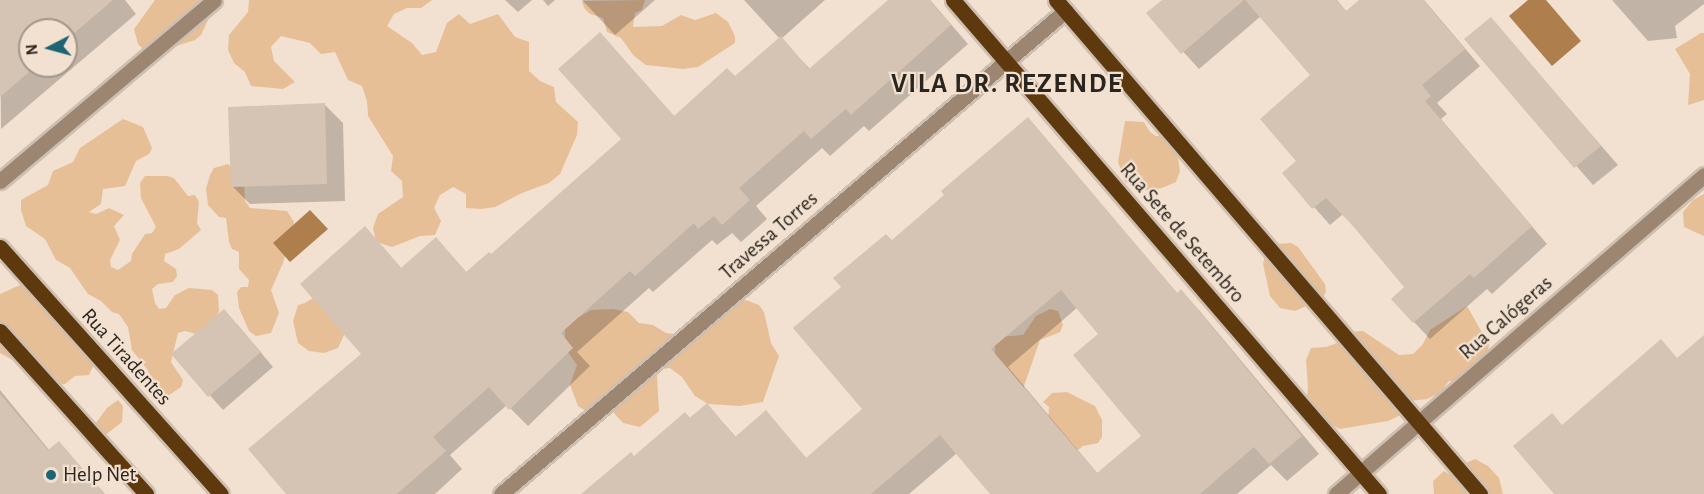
<!DOCTYPE html>
<meta charset="utf-8">
<style>
body{margin:0}
#map{position:relative;width:1704px;height:494px;overflow:hidden;background:#f2e1d0;font-family:"Alegreya Sans",sans-serif}
div>[style]{position:absolute}
[style*='--x']{left:calc(var(--x)*1px);top:calc(var(--y)*1px);width:calc(var(--w)*1px);rotate:calc(var(--a)*1deg)}
.green>*{inset:0;background:#e7bf97}
.water>*{inset:0;background:#ae7e4c}
.shadow>*{inset:0;background:#0003}
.building>*{inset:0;background:#d5c3b3}
.roads{filter:drop-shadow(2px 0 #cebfb0) drop-shadow(-2px 0 #cebfb0) drop-shadow(0 2px #cebfb0) drop-shadow(0 -2px #cebfb0)}
.minor>*{height:15px;margin:-7.5px;padding:0 7.5px;transform-origin:7.5px;border-radius:7.5px;background:#9c8671}
.major>*{height:15px;margin:-7.5px;padding:0 7.5px;transform-origin:7.5px;border-radius:7.5px;background:#5e390e}
.dots>*{width:16px;height:16px;translate:-50% -50%;box-sizing:border-box;border:3px solid #f2e1d0;border-radius:50%}
span{translate:-50% -50%;white-space:nowrap;text-align:center;line-height:1.15;-webkit-text-stroke:4.5px #f2e1d0;paint-order:stroke}
.street-label{font-size:21px;color:#2b251f}
.poi-label{font-size:21px;color:#2b251f}
.left{translate:0 -50%;text-align:left}
.district-label{font-size:27px;color:#2b251f;font-weight:700;letter-spacing:1.5px}
.north{position:absolute;left:18px;top:18px;width:60px;height:60px;box-sizing:border-box;background:#f2e1d0;border:2px solid #a29689;border-radius:50%;rotate:264deg;font-size:16px;font-weight:700;line-height:24px;text-align:center;color:#2b251f}
.north::after{content:'';display:block;margin:auto;width:21px;height:27px;background:#1e6574;clip-path:polygon(50% 0,100% 100%,50% 72%,0 100%)}
</style>
<div id="map">
<div class="green">
<div style="clip-path:polygon(155px 0,214px 0,214px 7px,201px 35px,195px 40px,173px 47px,143px 49px,138px 44px,134px 29px)"></div>
<div style="clip-path:polygon(249px 0,432px 0,421px 8px,407px 8px,394px 14px,387px 26px,412px 43px,422px 55px,436px 52px,447px 23px,459px 14px,470px 24px,498px 14px,515px 37px,529px 42px,529px 71px,540px 81px,554px 87px,556px 102px,578px 122px,577px 135px,560px 174px,549px 183px,522px 193px,495px 207px,481px 209px,466px 208px,466px 194px,453px 187px,440px 195px,434px 208px,441px 221px,435px 235px,420px 236px,392px 247px,376px 242px,373px 228px,378px 214px,403px 197px,402px 181px,391px 171px,393px 156px,368px 116px,367px 101px,362px 86px,348px 80px,335px 52px,321px 54px,310px 43px,281px 36px,271px 47px,274px 61px,295px 82px,283px 89px,251px 86px,245px 72px,234px 63px,228px 50px,229px 35px,248px 12px)"></div>
<div style="clip-path:polygon(645px 0,642px 10px,635px 13px,633px 27px,662px 26px,681px 15px,695px 20px,716px 13px,728px 22px,735px 36px,735px 43px,698px 67px,683px 69px,646px 65px,634px 56px,621px 38px,607px 32px,603px 18px,590px 14px,584px 8px,582px 1px)"></div>
<div style="clip-path:polygon(1701px 33px,1704px 33px,1704px 100px,1688px 105px,1690px 74px,1675px 49px)"></div>
<div style="clip-path:polygon(123px 119px,143px 127px,152px 148px,149px 154px,136px 161px,125px 186px,103px 189px,101px 204px,89px 212px,96px 214px,109px 208px,124px 215px,114px 226px,120px 240px,110px 260px,111px 267px,118px 270px,131px 261px,132px 254px,145px 234px,152px 233px,156px 227px,141px 198px,140px 183px,145px 176px,167px 176px,174px 178px,188px 196px,195px 195px,199px 202px,197px 223px,201px 230px,179px 249px,165px 254px,164px 261px,176px 269px,177px 276px,173px 282px,158px 284px,152px 289px,155px 303px,159px 309px,166px 308px,175px 295px,189px 288px,212px 290px,218px 295px,219px 311px,212px 325px,200px 335px,185px 331px,178px 333px,171px 362px,183px 380px,181px 387px,169px 395px,160px 395px,147px 369px,132px 350px,128px 327px,119px 314px,112px 312px,101px 301px,88px 294px,70px 268px,56px 260px,45px 239px,26px 226px,21px 210px,21px 200px,48px 185px,53px 171px,73px 162px,80px 148px)"></div>
<div style="clip-path:polygon(1125px 121px,1144px 122px,1150px 132px,1156px 136px,1164px 136px,1177px 151px,1180px 171px,1176px 182px,1162px 188px,1147px 190px,1125px 182px,1118px 162px)"></div>
<div style="clip-path:polygon(228px 164px,244px 179px,245px 201px,250px 208px,287px 211px,294px 222px,283px 263px,271px 290px,279px 313px,271px 333px,256px 336px,249px 331px,239px 308px,237px 292px,241px 287px,248px 287px,249px 280px,239px 269px,239px 252px,232px 249px,229px 242px,226px 218px,219px 217px,208px 205px,206px 189px,210px 175px,214px 168px)"></div>
<div style="clip-path:polygon(1704px 194px,1704px 236px,1684px 227px,1683px 212px,1693px 200px)"></div>
<div style="clip-path:polygon(1291px 243px,1298px 247px,1325px 284px,1326px 292px,1322px 299px,1295px 311px,1280px 308px,1270px 296px,1263px 264px,1266px 249px,1276px 244px)"></div>
<div style="clip-path:polygon(32px 284px,67px 308px,70px 318px,67px 332px,97px 358px,89px 375px,75px 376px,65px 384px,58px 385px,0 353px,0 294px,20px 285px)"></div>
<div style="clip-path:polygon(323px 292px,345px 333px,338px 348px,324px 353px,309px 351px,298px 343px,293px 321px,298px 305px,305px 303px)"></div>
<div style="clip-path:polygon(746px 300px,759px 305px,764px 312px,771px 343px,779px 356px,763px 402px,740px 406px,708px 404px,695px 396px,682px 377px,670px 368px,663px 369px,657px 375px,659px 411px,640px 427px,623px 423px,613px 412px,590px 414px,578px 406px,570px 385px,577px 365px,565px 348px,565px 325px,591px 310px,613px 309px,628px 312px,639px 323px,653px 325px,666px 333px,674px 334px,692px 323px,696px 313px,709px 305px)"></div>
<div style="clip-path:polygon(1467px 306px,1489px 345px,1486px 359px,1463px 382px,1449px 381px,1440px 393px,1427px 399px,1410px 401px,1403px 414px,1388px 421px,1340px 429px,1312px 416px,1306px 403px,1308px 388px,1306px 360px,1311px 348px,1326px 347px,1340px 342px,1348px 332px,1363px 331px,1399px 355px,1413px 354px,1423px 344px,1430px 330px)"></div>
<div style="clip-path:polygon(1050px 309px,1058px 311px,1063px 325px,1060px 332px,1040px 340px,1023px 389px,995px 359px,995px 344px,999px 337px,1023px 335px,1036px 316px)"></div>
<div style="clip-path:polygon(1067px 392px,1095px 406px,1102px 420px,1102px 437px,1098px 443px,1083px 446px,1071px 455px,1048px 422px,1049px 407px,1043px 402px,1052px 393px)"></div>
<div style="clip-path:polygon(118px 400px,123px 406px,122px 422px,99px 440px,85px 426px,95px 424px,107px 408px)"></div>
<div style="clip-path:polygon(1475px 459px,1488px 466px,1499px 478px,1503px 494px,1434px 494px,1433px 481px,1444px 471px,1457px 479px,1461px 465px)"></div>
</div>
<div class="water">
<div style="clip-path:polygon(1528px 0,1546px 0,1581px 41px,1552px 66px,1509px 16px)"></div>
<div style="clip-path:polygon(310px 210px,328px 229px,290px 262px,273px 243px)"></div>
</div>
<div class="shadow">
<div style="clip-path:polygon(evenodd,0 0,125px 0,136px 14px,1px 129px,0 0,30px 30px,66px 30px,66px 66px,30px 66px,30px 30px)"></div>
<div style="clip-path:polygon(505px 0,532px 0,518px 12px)"></div>
<div style="clip-path:polygon(543px 0,555px 0,548px 6px)"></div>
<div style="clip-path:polygon(582px 0,655px 0,615px 35px)"></div>
<div style="clip-path:polygon(744px 0,825px 0,781px 39px,811px 70px,890px 0,930px 0,968px 44px,869px 131px,864px 126px,830px 156px,822px 148px,756px 206px,767px 219px,741px 242px,732px 233px,717px 245px,712px 240px,653px 292px,649px 288px,577px 352px,590px 366px,528px 426px,507px 405px,450px 455px,462px 469px,435px 494px,288px 494px,363px 354px,382px 246px,402px 269px,453px 257px,467px 273px,491px 256px,623px 139px,600px 34px,675px 117px,735px 78px,780px 39px)"></div>
<div style="clip-path:polygon(1164px 0,1337px 0,1347px 12px,1361px 0,1424px 0,1480px 66px,1437px 103px,1447px 114px,1441px 119px,1547px 244px,1492px 294px,1487px 289px,1430px 339px,1414px 322px,1406px 288px,1343px 214px,1330px 225px,1284px 173px,1298px 162px,1312px 75px,1261px 16px,1199px 69px,1148px 13px)"></div>
<div style="clip-path:polygon(1612px 0,1704px 0,1704px 4px,1675px 26px,1677px 38px,1648px 41px)"></div>
<div style="clip-path:polygon(1491px 19px,1618px 165px,1593px 185px,1466px 40px)"></div>
<div style="clip-path:polygon(325px 105px,343px 123px,345px 201px,250px 204px,232px 186px)"></div>
<div style="clip-path:polygon(evenodd,1028px 119px,1178px 294px,1181px 291px,1198px 309px,1319px 454px,1287px 481px,1271px 465px,1237px 494px,992px 494px,957px 453px,909px 494px,610px 494px,635px 458px,707px 405px,736px 437px,766px 412px,807px 459px,864px 410px,892px 242px,947px 195px,1028px 119px,1078px 307px,1100px 334px,1143px 436px,1098px 474px,1008px 367px,1078px 307px)"></div>
<div style="clip-path:polygon(237px 324px,273px 367px,223px 410px,173px 354px)"></div>
<div style="clip-path:polygon(0 390px,50px 451px,59px 443px,105px 494px,0 494px)"></div>
</div>
<div class="building">
<div style="clip-path:polygon(0 0,113px 0,66px 40px,66px 30px,30px 30px,30px 66px,36px 66px,0 97px)"></div>
<div style="clip-path:polygon(888px 0,929px 0,951px 25px,851px 115px,846px 109px,811px 139px,804px 131px,739px 188px,750px 200px,722px 225px,714px 216px,698px 229px,694px 223px,635px 276px,630px 271px,561px 333px,573px 348px,509px 410px,489px 387px,433px 437px,446px 451px,397px 494px,286px 494px,248px 449px,361px 354px,300px 284px,365px 226px,401px 268px,436px 237px,466px 272px,489px 252px,491px 254px,621px 139px,558px 69px,600px 32px,674px 116px,727px 68px,735px 76px,781px 36px,809px 69px)"></div>
<div style="clip-path:polygon(1162px 0,1244px 0,1181px 54px,1146px 13px)"></div>
<div style="clip-path:polygon(1245px 0,1336px 0,1346px 11px,1359px 0,1423px 0,1465px 49px,1422px 85px,1431px 96px,1425px 101px,1532px 226px,1474px 278px,1470px 274px,1413px 323px,1391px 299px,1404px 287px,1354px 227px,1326px 198px,1312px 209px,1282px 173px,1296px 161px,1260px 119px,1310px 75px)"></div>
<div style="clip-path:polygon(1491px 17px,1601px 146px,1574px 168px,1464px 39px)"></div>
<div style="clip-path:polygon(325px 103px,327px 184px,231px 187px,228px 107px)"></div>
<div style="clip-path:polygon(evenodd,1028px 117px,1177px 293px,1181px 289px,1302px 436px,1269px 464px,1254px 447px,1200px 494px,990px 494px,940px 435px,871px 494px,581px 494px,631px 452px,634px 456px,685px 412px,690px 418px,707px 403px,735px 437px,766px 410px,806px 458px,862px 409px,793px 328px,841px 287px,833px 278px,886px 234px,892px 240px,944px 195px,941px 191px,1028px 117px,1061px 290px,1098px 334px,1073px 355px,1141px 436px,1097px 473px,991px 349px,1061px 290px)"></div>
<div style="clip-path:polygon(224px 309px,261px 352px,208px 397px,171px 354px)"></div>
<div style="clip-path:polygon(1704px 335px,1704px 494px,1554px 494px,1513px 446px,1552px 413px,1562px 425px,1661px 339px,1677px 358px)"></div>
<div style="clip-path:polygon(0 394px,48px 450px,59px 441px,104px 494px,0 494px)"></div>
</div>
<div class="roads">
<div class="minor">
<div style="--x:0;--y:181;--w:280;--a:-40.2"></div>
<div style="--x:501;--y:494;--w:743;--a:-40.58"></div>
<div style="--x:1336;--y:494;--w:487;--a:-40.9"></div>
</div>
<div class="major">
<div style="--x:953;--y:0;--w:652;--a:49.23"></div>
<div style="--x:1056;--y:0;--w:651;--a:49.36"></div>
<div style="--x:0;--y:247;--w:331;--a:48.2"></div>
<div style="--x:0;--y:331;--w:219;--a:48.1"></div>
</div>
</div>
<div class="dots">
<div style="left:51px;top:475px;background:#1e6574"></div>
</div>
<div class="street-label">
<span style="left:1182px;top:233px;rotate:49deg">Rua Sete de Setembro</span>
<span style="left:769px;top:236px;rotate:-41deg">Travessa Torres</span>
<span style="left:1506px;top:318px;rotate:-41deg">Rua Calógeras</span>
<span style="left:126px;top:357px;rotate:48deg">Rua Tiradentes</span>
</div>
<div class="poi-label">
<span class="left" style="left:63px;top:475px">Help Net</span>
</div>
<div class="district-label">
<span style="left:1007px;top:84px">VILA DR. REZENDE</span>
</div>
<div class="north">N</div>
</div>
